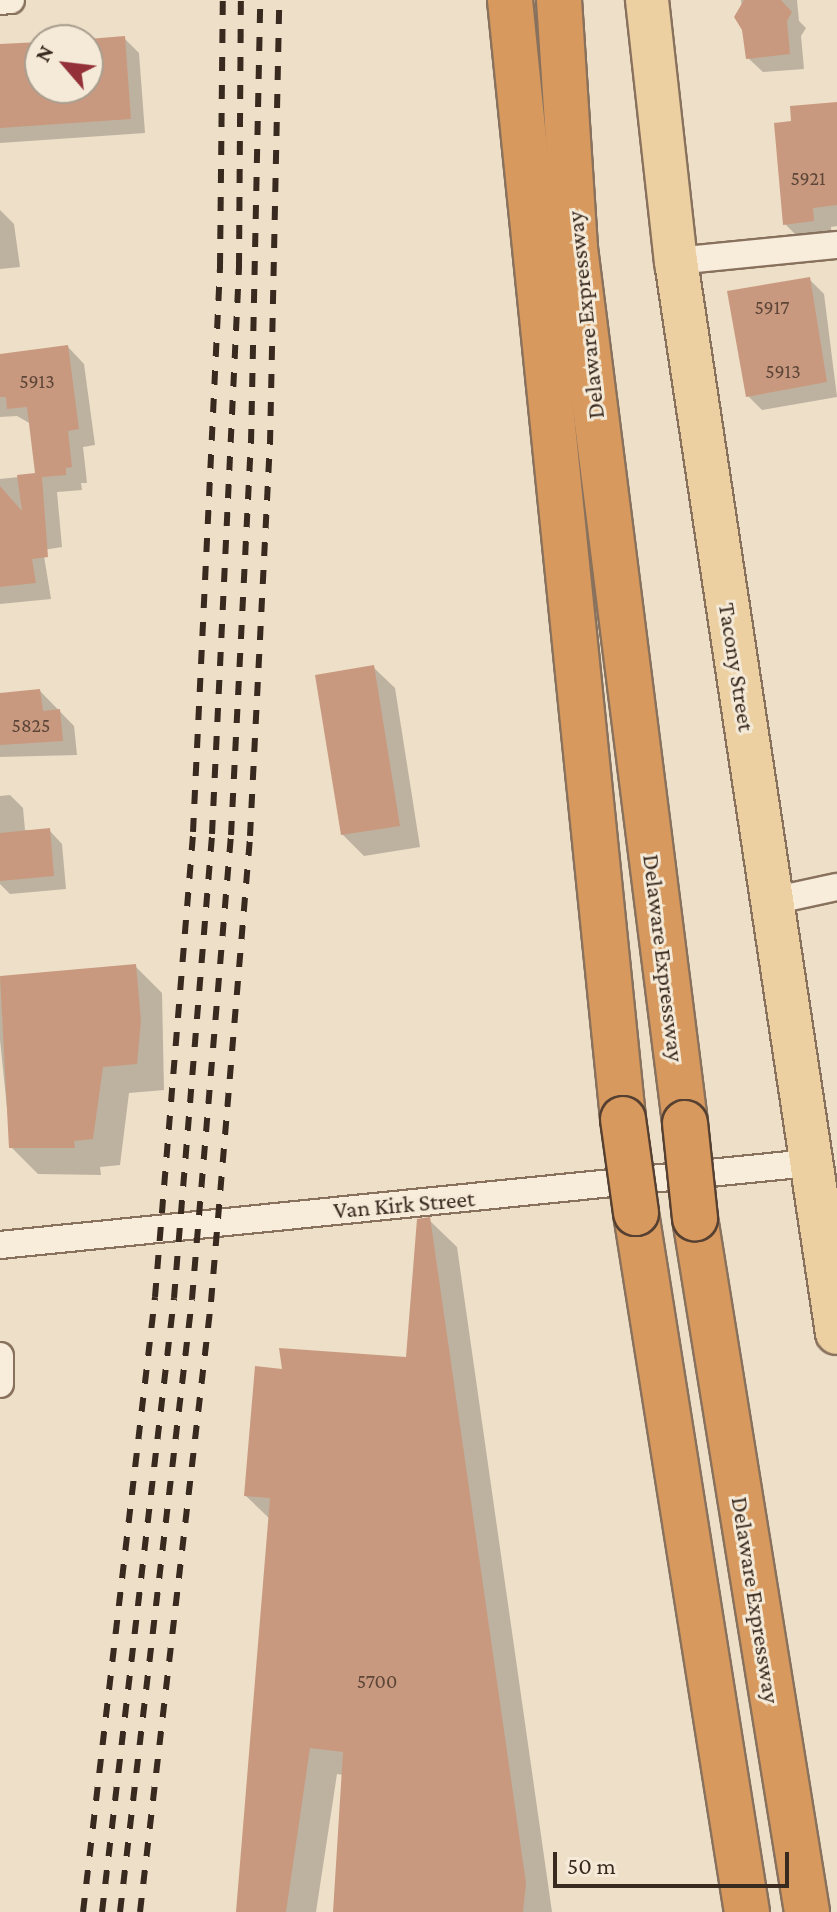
<!DOCTYPE html>
<style>
body{margin:0}
#map{position:relative;width:837px;height:1912px;overflow:hidden;background:#eddfc8;font-family:"Crimson Pro",serif}
div>[style]{position:absolute}
[style*='--x']{left:calc(var(--x)*1px);top:calc(var(--y)*1px);width:calc(var(--w)*1px);rotate:calc(var(--a)*1deg)}
.shadow>*{inset:0;background:#0003}
.building>*{inset:0;background:#c9997f}
.roads{filter:drop-shadow(2px 0 #88715d) drop-shadow(-2px 0 #88715d) drop-shadow(0 2px #88715d) drop-shadow(0 -2px #88715d)}
.minor>*{height:26px;margin:-13px;padding:0 13px;transform-origin:13px;border-radius:13px;background:#f8eddb}
.primary>*{height:42px;margin:-21px;padding:0 21px;transform-origin:21px;border-radius:21px;background:#edd0a2}
.motorway>*{height:44px;margin:-22px;padding:0 22px;transform-origin:22px;border-radius:22px;background:#d7995d}
.rail>*{height:6px;margin-top:-3px;transform-origin:0;background:repeating-linear-gradient(90deg,#392a20 0 14px,transparent 0 28px)}
.bridges{filter:drop-shadow(2px 0 #564031) drop-shadow(-2px 0 #564031) drop-shadow(0 2px #564031) drop-shadow(0 -2px #564031)}
.motorway-bridge>*{height:44px;margin:-22px;padding:0 22px;transform-origin:22px;border-radius:22px;background:#d7995d}
span{translate:-50% -50%;white-space:nowrap;text-align:center;line-height:1.15;-webkit-text-stroke:6px #f4ead7;paint-order:stroke}
.number-label{font-size:20px;color:#5d4638}
.number-label span{-webkit-text-stroke-width:0}
.street-label{font-size:24px;color:#392a20}
.north{position:absolute;left:24px;top:24px;width:80px;height:80px;box-sizing:border-box;background:#f4ead7;border:2px solid #a99d8e;border-radius:50%;rotate:298deg;font-size:22px;font-weight:700;line-height:32px;text-align:center;color:#392a20}
.north::after{content:'';display:block;margin:auto;width:28px;height:36px;background:#943038;clip-path:polygon(50% 0,100% 100%,50% 72%,0 100%)}
.scale{position:absolute;left:553px;top:1852px;width:236px;height:36px;box-sizing:border-box;border:4px solid #392a20;border-top:0;padding-left:10px;font-size:24px;line-height:28px;white-space:nowrap;color:#392a20;-webkit-text-stroke:6px #f4ead7;paint-order:stroke}
</style>
<div id="map">
<div class="shadow">
<div style="clip-path:polygon(741px 0,797px 0,799px 21px,806px 28px,801px 36px,804px 69px,763px 72px,748px 58px)"></div>
<div style="clip-path:polygon(124px 38px,139px 53px,145px 133px,0 143px,0 46px,40px 44px,40px 88px,88px 88px,88px 41px)"></div>
<div style="clip-path:polygon(837px 104px,837px 226px,831px 227px,832px 240px,805px 244px,785px 224px,794px 123px)"></div>
<div style="clip-path:polygon(0 210px,14px 224px,20px 267px,0 269px)"></div>
<div style="clip-path:polygon(809px 279px,824px 294px,837px 397px,762px 410px,748px 396px)"></div>
<div style="clip-path:polygon(68px 347px,84px 364px,95px 445px,83px 447px,87px 483px,81px 483px,82px 490px,57px 492px,62px 547px,43px 550px,51px 599px,0 604px,0 479px,38px 475px,31px 424px,17px 416px,0 417px,0 356px)"></div>
<div style="clip-path:polygon(373px 667px,395px 688px,420px 847px,364px 856px,342px 834px)"></div>
<div style="clip-path:polygon(40px 691px,74px 726px,77px 755px,0 757px,0 695px)"></div>
<div style="clip-path:polygon(10px 795px,23px 808px,25px 830px,49px 830px,62px 844px,66px 889px,10px 894px,0 884px,0 796px)"></div>
<div style="clip-path:polygon(135px 966px,162px 993px,164px 1090px,129px 1093px,120px 1165px,100px 1167px,101px 1175px,38px 1174px,11px 1147px,0 1040px,0 978px)"></div>
<div style="clip-path:polygon(429px 1220px,457px 1247px,552px 1912px,335px 1912px,344px 1775px,337px 1774px,316px 1912px,238px 1912px,271px 1520px,246px 1496px,284px 1371px,408px 1359px)"></div>
</div>
<div class="building">
<div style="clip-path:polygon(744px 0,781px 0,792px 12px,787px 21px,790px 54px,746px 59px,742px 30px,734px 17px)"></div>
<div style="clip-path:polygon(125px 36px,131px 119px,0 128px,0 44px,40px 42px,40px 88px,88px 88px,88px 39px)"></div>
<div style="clip-path:polygon(837px 102px,837px 205px,813px 208px,814px 221px,783px 225px,774px 123px,791px 121px,790px 106px)"></div>
<div style="clip-path:polygon(810px 277px,827px 382px,746px 397px,727px 291px)"></div>
<div style="clip-path:polygon(68px 345px,79px 429px,68px 431px,72px 467px,66px 468px,66px 475px,42px 477px,48px 557px,32px 559px,36px 583px,0 587px,0 486px,22px 511px,17px 475px,35px 473px,27px 407px,7px 409px,6px 397px,0 397px,0 354px)"></div>
<div style="clip-path:polygon(374px 665px,400px 826px,341px 835px,315px 675px)"></div>
<div style="clip-path:polygon(40px 689px,43px 711px,60px 709px,63px 741px,0 745px,0 693px)"></div>
<div style="clip-path:polygon(50px 828px,54px 876px,0 881px,0 833px)"></div>
<div style="clip-path:polygon(136px 964px,141px 1021px,137px 1064px,103px 1067px,93px 1139px,74px 1141px,75px 1148px,9px 1148px,0 976px)"></div>
<div style="clip-path:polygon(430px 1217px,526px 1883px,523px 1912px,333px 1912px,343px 1752px,310px 1748px,286px 1912px,236px 1912px,270px 1498px,244px 1496px,255px 1366px,282px 1369px,279px 1348px,406px 1357px,417px 1219px)"></div>
</div>
<div class="roads">
<div class="minor">
<div style="--x:0;--y:1;--w:11;--a:-5"></div>
<div style="--x:676;--y:261;--w:162;--a:-5.7"></div>
<div style="--x:772;--y:901;--w:66;--a:-12.2"></div>
<div style="--x:0;--y:1245;--w:812;--a:-5.79"></div>
<div style="--x:0;--y:1356;--w:28;--a:90"></div>
</div>
<div class="primary">
<div style="--x:647;--y:0;--w:263;--a:83.7"></div>
<div style="--x:676;--y:261;--w:1084;--a:81.46"></div>
</div>
<div class="motorway">
<div style="--x:510;--y:0;--w:1125;--a:84.23"></div>
<div style="--x:559;--y:0;--w:249;--a:86.3"></div>
<div style="--x:575;--y:248;--w:882;--a:82.83"></div>
<div style="--x:636;--y:1213;--w:708;--a:80.98"></div>
<div style="--x:695;--y:1218;--w:703;--a:80.83"></div>
</div>
</div>
<div class="rail">
<div style="--x:83;--y:1912;--w:619;--a:-83.32"></div>
<div style="--x:155;--y:1297;--w:467;--a:-85.3"></div>
<div style="--x:193;--y:832;--w:566;--a:-87.26"></div>
<div style="--x:220;--y:267;--w:267;--a:-89.4"></div>
<div style="--x:102;--y:1912;--w:618;--a:-83.31"></div>
<div style="--x:174;--y:1298;--w:466;--a:-85.3"></div>
<div style="--x:212;--y:834;--w:568;--a:-87.27"></div>
<div style="--x:239;--y:267;--w:267;--a:-89.6"></div>
<div style="--x:120;--y:1912;--w:617;--a:-83.3"></div>
<div style="--x:192;--y:1299;--w:466;--a:-85.2"></div>
<div style="--x:231;--y:835;--w:393;--a:-87.1"></div>
<div style="--x:251;--y:443;--w:443;--a:-88.8"></div>
<div style="--x:140;--y:1912;--w:614;--a:-83.36"></div>
<div style="--x:211;--y:1302;--w:468;--a:-85.2"></div>
<div style="--x:250;--y:836;--w:393;--a:-87.1"></div>
<div style="--x:270;--y:444;--w:444;--a:-88.8"></div>
</div>
<div class="bridges">
<div class="motorway-bridge">
<div style="--x:623;--y:1119;--w:95;--a:82.1"></div>
<div style="--x:685;--y:1123;--w:96;--a:84"></div>
</div>
</div>
<div class="number-label">
<span style="left:808px;top:178px">5921</span>
<span style="left:772px;top:307px">5917</span>
<span style="left:783px;top:371px">5913</span>
<span style="left:37px;top:381px">5913</span>
<span style="left:31px;top:725px">5825</span>
<span style="left:377px;top:1681px">5700</span>
</div>
<div class="street-label">
<span style="left:585px;top:315px;rotate:-96deg">Delaware Expressway</span>
<span style="left:737px;top:667px;rotate:81deg">Tacony Street</span>
<span style="left:664px;top:958px;rotate:83deg">Delaware Expressway</span>
<span style="left:404px;top:1204px;rotate:-5deg">Van Kirk Street</span>
<span style="left:756px;top:1600px;rotate:81deg">Delaware Expressway</span>
</div>
<div class="north">N</div>
<div class="scale">50 m</div>
</div>
